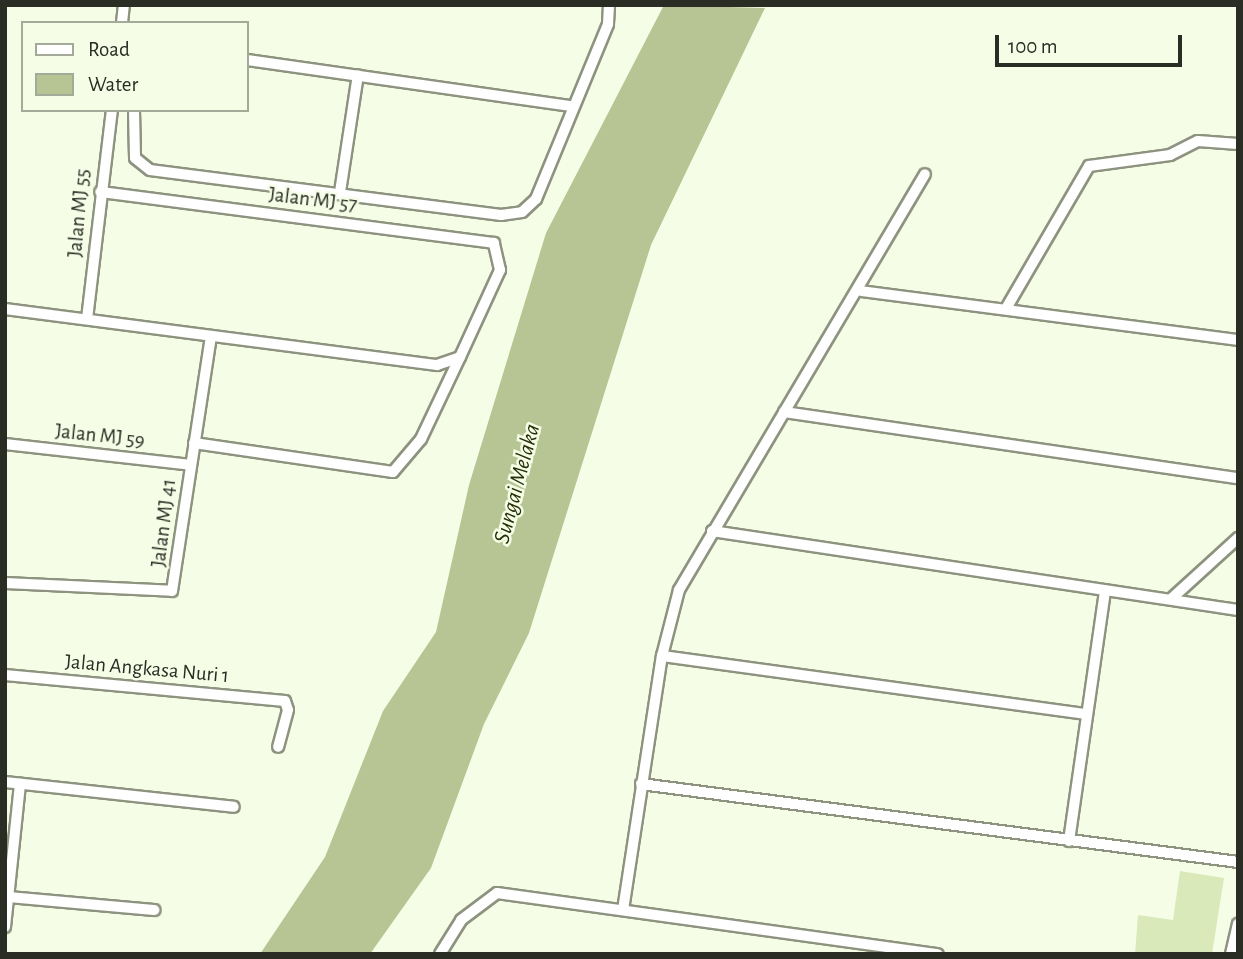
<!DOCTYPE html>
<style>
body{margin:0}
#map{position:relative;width:1243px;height:959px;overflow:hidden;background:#f6fde7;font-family:"Alegreya Sans",sans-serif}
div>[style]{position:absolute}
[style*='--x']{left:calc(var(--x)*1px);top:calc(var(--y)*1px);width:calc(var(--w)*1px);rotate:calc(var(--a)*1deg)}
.green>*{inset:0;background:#dae9b9}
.water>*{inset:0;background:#b6c593}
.roads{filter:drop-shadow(2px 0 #8d937f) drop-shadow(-2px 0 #8d937f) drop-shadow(0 2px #8d937f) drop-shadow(0 -2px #8d937f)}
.minor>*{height:10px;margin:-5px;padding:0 5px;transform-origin:5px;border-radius:5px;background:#fff}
span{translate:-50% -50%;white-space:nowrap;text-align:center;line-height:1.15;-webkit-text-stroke:5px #f6fde7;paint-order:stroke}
.street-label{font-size:21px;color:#2a2d24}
.water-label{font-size:23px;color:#262f08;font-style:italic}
.frame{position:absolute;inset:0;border:7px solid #2a2d24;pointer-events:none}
.legend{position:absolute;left:21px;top:21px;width:228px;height:91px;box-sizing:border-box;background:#f6fde7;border:2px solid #a4aa99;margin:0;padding:9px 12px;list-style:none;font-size:21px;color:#2a2d24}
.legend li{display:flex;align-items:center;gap:14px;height:35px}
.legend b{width:35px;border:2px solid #a4aa99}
.scale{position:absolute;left:995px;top:35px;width:187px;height:32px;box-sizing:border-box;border:4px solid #2a2d24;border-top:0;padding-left:9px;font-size:21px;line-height:24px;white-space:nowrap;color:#2a2d24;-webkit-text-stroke:5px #f6fde7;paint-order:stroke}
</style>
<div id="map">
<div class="green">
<div style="clip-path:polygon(1180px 871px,1224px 878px,1212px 954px,1135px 954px,1138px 915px,1173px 920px)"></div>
</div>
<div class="water">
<div style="clip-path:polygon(664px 5px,765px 8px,651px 245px,529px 633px,484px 724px,431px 868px,370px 954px,260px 954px,325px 857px,383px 711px,436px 632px,469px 485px,546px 233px)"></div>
</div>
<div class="roads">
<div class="minor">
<div style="--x:122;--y:23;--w:18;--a:-84"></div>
<div style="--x:247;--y:60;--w:326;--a:8.1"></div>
<div style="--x:134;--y:110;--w:48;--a:88.8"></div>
<div style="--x:135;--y:158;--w:19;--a:39"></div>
<div style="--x:150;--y:170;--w:354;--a:7.3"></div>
<div style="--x:501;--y:215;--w:21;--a:-8"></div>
<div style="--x:522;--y:212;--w:19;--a:-43"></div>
<div style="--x:536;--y:199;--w:189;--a:-67.6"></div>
<div style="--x:608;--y:24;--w:19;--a:-87"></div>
<div style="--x:340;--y:192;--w:118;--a:-81.3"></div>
<div style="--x:861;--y:291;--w:380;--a:7.4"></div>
<div style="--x:1007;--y:307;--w:163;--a:-59.8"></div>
<div style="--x:1089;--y:166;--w:82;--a:-7.7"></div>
<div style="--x:1170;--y:155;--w:31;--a:-27"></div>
<div style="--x:1198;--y:141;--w:40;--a:4.3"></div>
<div style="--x:5;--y:309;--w:436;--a:7.4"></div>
<div style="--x:437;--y:365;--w:24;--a:-19"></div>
<div style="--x:460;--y:357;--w:96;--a:-65.3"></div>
<div style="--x:500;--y:270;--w:28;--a:-103"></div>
<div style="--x:494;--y:243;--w:397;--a:-172.6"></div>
<div style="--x:87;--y:319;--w:210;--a:-83.2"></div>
<div style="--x:784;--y:412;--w:459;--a:8.3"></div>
<div style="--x:194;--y:443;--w:201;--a:8.3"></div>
<div style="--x:393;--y:472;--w:43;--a:-49.7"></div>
<div style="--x:421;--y:439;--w:91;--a:-64.6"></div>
<div style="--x:5;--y:444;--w:187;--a:6.4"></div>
<div style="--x:712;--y:531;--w:532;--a:8.54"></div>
<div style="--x:5;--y:583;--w:167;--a:2.7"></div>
<div style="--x:172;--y:591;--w:258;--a:-81.3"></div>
<div style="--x:1171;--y:599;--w:91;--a:-42.3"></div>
<div style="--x:662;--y:656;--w:427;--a:7.8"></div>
<div style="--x:5;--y:675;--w:281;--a:5.3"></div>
<div style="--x:285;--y:701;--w:9;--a:72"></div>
<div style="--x:288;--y:710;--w:38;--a:105"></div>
<div style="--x:5;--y:782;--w:230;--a:6.2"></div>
<div style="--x:641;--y:784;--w:602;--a:7.44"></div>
<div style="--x:1069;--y:841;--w:253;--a:-81.8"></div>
<div style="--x:8;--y:897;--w:147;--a:5.1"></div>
<div style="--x:623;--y:910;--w:257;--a:-81.3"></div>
<div style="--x:662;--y:656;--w:68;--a:-75.6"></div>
<div style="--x:679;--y:590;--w:483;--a:-59.4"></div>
<div style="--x:5;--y:927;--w:144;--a:-84"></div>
<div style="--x:440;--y:954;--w:40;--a:-58"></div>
<div style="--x:461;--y:920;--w:45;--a:-36.9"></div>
<div style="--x:497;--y:893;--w:445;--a:7.9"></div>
<div style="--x:1231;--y:954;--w:31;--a:-77"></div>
</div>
</div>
<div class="street-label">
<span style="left:313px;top:200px;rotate:7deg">Jalan MJ 57</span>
<span style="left:79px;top:213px;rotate:-85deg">Jalan MJ 55</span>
<span style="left:100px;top:436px;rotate:6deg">Jalan MJ 59</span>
<span style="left:164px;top:523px;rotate:-83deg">Jalan MJ 41</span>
<span style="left:147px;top:669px;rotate:5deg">Jalan Angkasa Nuri 1</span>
</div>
<div class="water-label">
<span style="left:518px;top:484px;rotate:-75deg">Sungai Melaka</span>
</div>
<div class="frame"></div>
<ul class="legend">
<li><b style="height:9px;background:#fff"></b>Road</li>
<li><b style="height:19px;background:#b6c593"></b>Water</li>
</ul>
<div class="scale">100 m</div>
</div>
